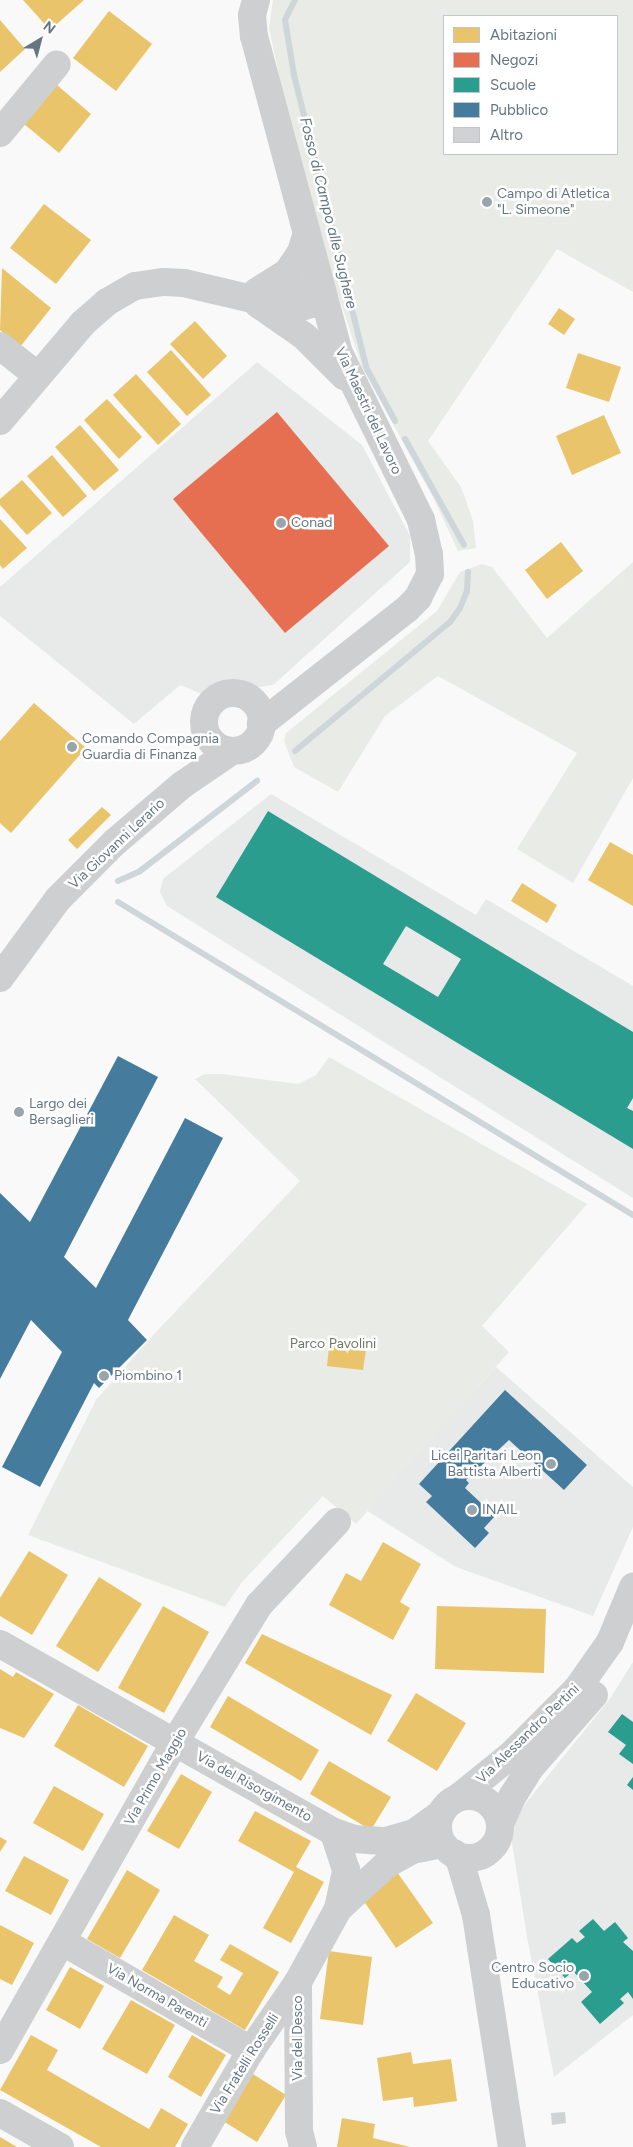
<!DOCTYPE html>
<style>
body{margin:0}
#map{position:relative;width:633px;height:2147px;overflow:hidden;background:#f9f9f9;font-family:Figtree,sans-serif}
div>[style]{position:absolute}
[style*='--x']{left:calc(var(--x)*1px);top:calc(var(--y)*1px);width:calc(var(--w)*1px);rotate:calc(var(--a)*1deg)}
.built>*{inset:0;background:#e8e9e9}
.green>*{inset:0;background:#e8ebe6}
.homes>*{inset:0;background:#e9c46a}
.shops>*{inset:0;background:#e76f51}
.schools>*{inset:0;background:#2a9d8f}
.public>*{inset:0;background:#457b9d}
.stream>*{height:6px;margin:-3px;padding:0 3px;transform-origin:3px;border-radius:3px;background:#ced6d9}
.building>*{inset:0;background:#d0d2d3}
.minor>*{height:28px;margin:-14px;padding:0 14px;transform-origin:14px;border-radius:14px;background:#cecfd0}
.minor>.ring{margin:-14px;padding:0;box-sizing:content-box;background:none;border:28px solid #cecfd0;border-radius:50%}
.dots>*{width:14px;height:14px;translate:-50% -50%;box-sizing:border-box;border:2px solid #fff;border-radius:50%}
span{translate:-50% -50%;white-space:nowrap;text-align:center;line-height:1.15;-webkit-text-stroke:5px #fff;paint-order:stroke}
.poi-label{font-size:14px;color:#657683}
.left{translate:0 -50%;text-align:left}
.right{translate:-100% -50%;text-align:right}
.street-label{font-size:14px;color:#657683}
.park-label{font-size:14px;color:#687a64}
.water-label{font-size:15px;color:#60757c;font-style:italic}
.legend{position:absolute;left:443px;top:15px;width:175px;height:140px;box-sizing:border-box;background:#fff;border:1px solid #c1c8cd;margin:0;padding:6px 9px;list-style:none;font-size:15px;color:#657683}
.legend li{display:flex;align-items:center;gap:10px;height:25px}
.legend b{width:25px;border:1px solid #c1c8cd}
.north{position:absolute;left:15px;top:15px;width:50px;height:50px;-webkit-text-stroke:4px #fff;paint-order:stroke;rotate:37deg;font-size:14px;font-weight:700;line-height:20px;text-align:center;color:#657683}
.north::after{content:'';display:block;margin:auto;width:18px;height:22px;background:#657683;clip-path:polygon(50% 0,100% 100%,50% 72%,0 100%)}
</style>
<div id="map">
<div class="built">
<div style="clip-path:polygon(257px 362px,362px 445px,410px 536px,410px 562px,273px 685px,204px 695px,180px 685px,134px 724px,0 616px,0 587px)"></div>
<div style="clip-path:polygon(271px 794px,476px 915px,486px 899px,633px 986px,633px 1198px,167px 906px,160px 892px,163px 879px)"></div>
<div style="clip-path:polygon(496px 1367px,633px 1487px,633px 1527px,593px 1616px,456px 1567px,366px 1510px)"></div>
<div style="clip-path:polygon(633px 1662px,633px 2015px,554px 2077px,527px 1937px,511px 1837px,513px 1825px,525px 1804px,609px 1700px)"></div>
</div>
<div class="green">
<div style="clip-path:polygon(evenodd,273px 0,633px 0,633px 292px,557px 249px,428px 441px,461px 487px,473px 521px,476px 548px,458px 551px,434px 499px,362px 367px,333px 279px,279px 75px,269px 28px,273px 0,444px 16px,617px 16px,617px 154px,444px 154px,444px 16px)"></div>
<div style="clip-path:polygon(633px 562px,633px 778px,573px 883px,517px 849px,577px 753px,438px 676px,385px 716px,338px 792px,294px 767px,284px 741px,286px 733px,437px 611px,460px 572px,482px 564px,492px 567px,547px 638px)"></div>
<div style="clip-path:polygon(329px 1057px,587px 1204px,482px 1326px,509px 1352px,356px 1524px,323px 1496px,242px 1582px,225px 1607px,28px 1535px,96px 1400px,156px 1332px,300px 1181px,195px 1079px,205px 1074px,222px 1074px,298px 1084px,316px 1075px)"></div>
</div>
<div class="homes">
<div style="clip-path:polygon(23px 0,84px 0,50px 30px)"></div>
<div style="clip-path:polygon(109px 11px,152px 44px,116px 91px,73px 58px)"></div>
<div style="clip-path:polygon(0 20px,25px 49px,0 72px)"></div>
<div style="clip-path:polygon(57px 85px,91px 114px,59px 153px,24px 124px)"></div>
<div style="clip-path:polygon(44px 204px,91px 240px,56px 284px,10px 248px)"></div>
<div style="clip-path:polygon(2px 268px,51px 308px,20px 347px,0 330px)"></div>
<div style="clip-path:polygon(559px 308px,575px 319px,564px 335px,548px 324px)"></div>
<div style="clip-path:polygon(195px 321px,227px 356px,203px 379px,170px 344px)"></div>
<div style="clip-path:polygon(171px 350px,211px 395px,187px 416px,147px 372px)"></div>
<div style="clip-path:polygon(578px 353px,621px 367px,609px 402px,566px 388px)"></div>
<div style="clip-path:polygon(136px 374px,181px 424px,158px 445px,113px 395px)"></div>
<div style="clip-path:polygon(107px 399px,142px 437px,119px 459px,84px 420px)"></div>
<div style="clip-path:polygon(604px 415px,621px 453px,572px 475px,556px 436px)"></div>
<div style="clip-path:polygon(80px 425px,119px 470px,94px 491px,55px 447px)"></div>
<div style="clip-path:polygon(52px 455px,87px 496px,63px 517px,27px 476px)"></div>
<div style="clip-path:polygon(22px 480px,52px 513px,27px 535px,0 505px,0 499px)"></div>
<div style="clip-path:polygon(0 519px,27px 548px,3px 569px,0 565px)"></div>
<div style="clip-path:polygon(561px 542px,583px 571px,547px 599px,525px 570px)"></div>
<div style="clip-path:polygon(34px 703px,86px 748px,11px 833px,0 823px,0 741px)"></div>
<div style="clip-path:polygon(102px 807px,111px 815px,77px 849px,68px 840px)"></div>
<div style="clip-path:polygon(610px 842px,633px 855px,633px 906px,588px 880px)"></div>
<div style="clip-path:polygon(522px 883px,557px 905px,547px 923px,511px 901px)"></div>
<div style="clip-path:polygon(330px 1337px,367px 1342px,363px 1370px,327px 1366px)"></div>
<div style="clip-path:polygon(383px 1542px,421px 1564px,400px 1602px,410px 1608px,393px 1640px,329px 1605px,346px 1573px,361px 1581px)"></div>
<div style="clip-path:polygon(29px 1551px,68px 1575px,32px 1635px,0 1616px,0 1598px)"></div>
<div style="clip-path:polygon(99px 1577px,142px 1604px,98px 1672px,56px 1646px)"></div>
<div style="clip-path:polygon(163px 1606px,209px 1632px,164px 1713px,118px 1688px)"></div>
<div style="clip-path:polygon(437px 1606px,546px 1609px,544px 1673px,435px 1669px)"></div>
<div style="clip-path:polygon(262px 1634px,392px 1695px,371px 1735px,245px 1663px)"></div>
<div style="clip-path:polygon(0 1669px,13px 1677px,16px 1672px,54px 1694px,24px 1738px,0 1728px)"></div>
<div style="clip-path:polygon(416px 1693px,466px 1723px,437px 1771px,387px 1741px)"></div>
<div style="clip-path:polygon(228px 1696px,319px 1750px,301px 1781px,210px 1727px)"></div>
<div style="clip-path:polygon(78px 1705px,148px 1746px,124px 1787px,54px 1746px)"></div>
<div style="clip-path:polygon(329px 1761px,391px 1797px,371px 1830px,310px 1794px)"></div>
<div style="clip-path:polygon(181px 1774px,212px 1792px,179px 1849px,147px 1831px)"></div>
<div style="clip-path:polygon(54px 1786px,104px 1814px,83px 1851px,33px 1823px)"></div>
<div style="clip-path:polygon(255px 1811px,311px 1841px,296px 1867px,324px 1882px,291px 1943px,263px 1928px,294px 1872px,238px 1841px)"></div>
<div style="clip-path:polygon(0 1837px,7px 1841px,0 1852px)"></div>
<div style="clip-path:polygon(24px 1856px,69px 1880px,51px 1915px,5px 1891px)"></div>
<div style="clip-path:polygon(127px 1870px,160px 1890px,120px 1958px,87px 1939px)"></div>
<div style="clip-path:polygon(397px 1872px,433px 1923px,396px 1948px,361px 1897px)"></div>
<div style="clip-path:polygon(174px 1915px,209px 1935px,194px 1961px,223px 1977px,217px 1987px,230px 1995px,243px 1973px,220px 1960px,230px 1944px,279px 1972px,245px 2030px,142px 1970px)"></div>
<div style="clip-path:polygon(0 1925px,34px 1943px,12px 1985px,0 1979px)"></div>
<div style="clip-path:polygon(329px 1951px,372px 1957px,363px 2025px,320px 2019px)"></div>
<div style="clip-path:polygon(70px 1967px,104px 1986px,80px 2029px,46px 2010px)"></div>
<div style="clip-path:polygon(131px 2000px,175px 2025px,147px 2074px,102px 2049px)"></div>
<div style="clip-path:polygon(31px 2035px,58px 2050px,47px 2070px,149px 2129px,161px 2108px,188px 2124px,175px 2147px,101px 2147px,0 2090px)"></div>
<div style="clip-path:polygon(192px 2035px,226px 2055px,201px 2097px,168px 2077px)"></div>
<div style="clip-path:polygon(411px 2052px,413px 2064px,451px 2059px,457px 2101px,414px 2107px,413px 2097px,383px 2101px,377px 2058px)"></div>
<div style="clip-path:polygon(253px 2074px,286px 2095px,257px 2142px,223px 2121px)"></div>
<div style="clip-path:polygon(342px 2118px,375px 2124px,373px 2138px,410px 2147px,337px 2147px)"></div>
<div style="clip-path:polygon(0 2137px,17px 2147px,0 2147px)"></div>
</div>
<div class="shops">
<div style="clip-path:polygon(277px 412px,389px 546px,285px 633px,173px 499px)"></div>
</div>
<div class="schools">
<div style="clip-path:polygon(evenodd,268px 811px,633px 1032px,633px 1098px,627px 1108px,633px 1111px,633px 1149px,216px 897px,268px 811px,406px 926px,461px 959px,438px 997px,383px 964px,406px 926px)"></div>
<div style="clip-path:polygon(622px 1714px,633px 1722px,633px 1764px,619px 1754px,626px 1745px,608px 1732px)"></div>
<div style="clip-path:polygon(633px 1777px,633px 1790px,627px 1785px)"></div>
<div style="clip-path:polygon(593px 1919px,604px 1931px,615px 1922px,628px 1938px,623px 1942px,633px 1951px,633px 1999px,628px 1992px,620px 1999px,624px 2003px,600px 2024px,581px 2002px,592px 1992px,573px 1971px,565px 1978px,548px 1959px,572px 1938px,577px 1943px,585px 1937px,579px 1931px)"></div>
</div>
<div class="public">
<div style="clip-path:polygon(118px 1056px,158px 1077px,64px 1257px,96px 1288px,185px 1118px,223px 1138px,128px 1320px,147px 1340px,99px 1388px,94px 1383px,40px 1487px,2px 1467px,62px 1352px,31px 1320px,0 1379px,0 1193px,30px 1222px)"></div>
<div style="clip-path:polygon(505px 1390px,587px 1465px,564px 1490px,509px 1440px,466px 1480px,469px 1483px,465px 1488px,495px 1516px,484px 1528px,489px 1533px,475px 1548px,426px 1502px,432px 1496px,419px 1484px)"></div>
</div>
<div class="stream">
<div style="--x:295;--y:0;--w:22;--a:117"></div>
<div style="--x:285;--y:20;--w:56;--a:80.7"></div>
<div style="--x:294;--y:75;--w:303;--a:76.1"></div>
<div style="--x:367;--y:369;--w:59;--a:61.7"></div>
<div style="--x:405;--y:439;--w:121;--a:60.9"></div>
<div style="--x:295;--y:751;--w:202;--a:-39.8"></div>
<div style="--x:450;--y:622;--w:17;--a:-54"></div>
<div style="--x:460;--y:608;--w:18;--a:-68"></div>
<div style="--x:467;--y:591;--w:19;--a:-87"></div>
<div style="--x:118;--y:881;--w:24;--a:-24"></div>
<div style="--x:140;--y:871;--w:148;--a:-37.6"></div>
<div style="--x:118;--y:902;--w:603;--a:31.29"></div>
</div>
<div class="building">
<div style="clip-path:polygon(565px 2112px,566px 2123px,552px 2125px,551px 2113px)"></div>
</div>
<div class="minor">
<div style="--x:256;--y:0;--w:16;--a:105"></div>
<div style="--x:252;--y:15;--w:21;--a:85"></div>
<div style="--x:254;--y:36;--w:328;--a:75"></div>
<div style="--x:339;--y:353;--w:186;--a:63.8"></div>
<div style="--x:421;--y:520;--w:35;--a:77"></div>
<div style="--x:429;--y:554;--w:20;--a:87"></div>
<div style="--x:430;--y:574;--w:27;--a:117"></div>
<div style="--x:418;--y:598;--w:16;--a:135"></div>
<div style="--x:407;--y:609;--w:186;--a:141.8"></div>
<div style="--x:0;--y:133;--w:89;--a:-50.4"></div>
<div style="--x:256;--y:292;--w:36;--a:-32"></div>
<div style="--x:287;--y:273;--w:25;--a:-56"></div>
<div style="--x:301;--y:252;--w:17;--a:-73"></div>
<div style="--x:258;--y:304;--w:56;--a:34.8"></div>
<div style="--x:304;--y:336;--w:57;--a:45"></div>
<div style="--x:0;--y:346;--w:48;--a:38.3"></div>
<div style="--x:0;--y:421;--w:128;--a:-49.7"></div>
<div style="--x:83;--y:323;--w:32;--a:-41"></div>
<div style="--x:107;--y:302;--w:32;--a:-30"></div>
<div style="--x:135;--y:286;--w:29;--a:-8"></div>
<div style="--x:164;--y:282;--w:20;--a:3"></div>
<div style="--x:184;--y:283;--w:87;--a:13.2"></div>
<div style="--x:269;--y:303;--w:32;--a:7"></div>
<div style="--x:301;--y:307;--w:10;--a:-17"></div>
<div style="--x:311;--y:304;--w:14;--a:-45"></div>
<div style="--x:321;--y:294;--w:15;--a:-157"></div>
<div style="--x:307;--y:288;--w:62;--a:171.6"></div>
<div class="ring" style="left:204px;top:693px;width:30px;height:30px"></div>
<div style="--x:0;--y:978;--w:98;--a:-53.7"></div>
<div style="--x:58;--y:899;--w:81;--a:-45"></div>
<div style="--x:115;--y:842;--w:88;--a:-40.4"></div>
<div style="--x:182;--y:785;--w:60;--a:-34.2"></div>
<div style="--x:0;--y:1644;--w:383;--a:29.4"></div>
<div style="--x:334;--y:1832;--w:21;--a:19"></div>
<div style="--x:354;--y:1839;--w:32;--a:4"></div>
<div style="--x:386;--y:1841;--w:29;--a:-16"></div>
<div style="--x:414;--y:1833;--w:34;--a:-36"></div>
<div class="ring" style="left:438px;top:1796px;width:34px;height:34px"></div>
<div style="--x:459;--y:1797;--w:67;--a:-38.9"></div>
<div style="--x:511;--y:1755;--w:93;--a:-45"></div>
<div style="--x:577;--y:1689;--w:57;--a:-54.9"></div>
<div style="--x:610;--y:1642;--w:60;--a:-67.3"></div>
<div style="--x:500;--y:1824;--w:30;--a:-66"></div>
<div style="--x:512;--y:1797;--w:34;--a:-58"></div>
<div style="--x:530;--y:1768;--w:97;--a:-48.8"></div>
<div style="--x:454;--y:1853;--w:10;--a:53"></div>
<div style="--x:460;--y:1861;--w:56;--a:73.5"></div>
<div style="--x:476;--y:1915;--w:235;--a:81.2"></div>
<div style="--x:338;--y:1909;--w:67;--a:-42.6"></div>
<div style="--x:387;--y:1864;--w:29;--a:-29"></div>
<div style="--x:412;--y:1850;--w:20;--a:-11"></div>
<div style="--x:63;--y:1942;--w:217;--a:29.9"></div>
<div style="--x:0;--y:2050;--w:354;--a:-60.4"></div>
<div style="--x:175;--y:1742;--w:161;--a:-58.5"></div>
<div style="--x:259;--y:1605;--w:114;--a:-46.8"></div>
<div style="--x:0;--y:2113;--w:69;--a:29.5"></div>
<div style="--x:195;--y:2147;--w:112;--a:-60"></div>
<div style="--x:251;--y:2050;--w:83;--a:-55.3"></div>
<div style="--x:303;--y:2147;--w:16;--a:-104"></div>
<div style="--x:299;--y:2131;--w:149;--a:-90.4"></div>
<div style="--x:298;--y:1982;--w:83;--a:-61.3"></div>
<div style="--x:338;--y:1909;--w:40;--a:-78"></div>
<div style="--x:346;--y:1870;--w:40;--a:-108"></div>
</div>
<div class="dots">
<div style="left:487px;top:202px;background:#99a4ac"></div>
<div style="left:281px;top:523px;background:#99a4ac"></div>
<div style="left:72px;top:747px;background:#99a4ac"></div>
<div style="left:19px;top:1112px;background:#99a4ac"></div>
<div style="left:104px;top:1376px;background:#99a4ac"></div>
<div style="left:551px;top:1464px;background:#99a4ac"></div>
<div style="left:472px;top:1510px;background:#99a4ac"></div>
<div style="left:584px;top:1976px;background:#99a4ac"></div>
</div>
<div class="poi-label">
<span class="left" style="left:497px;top:202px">Campo di Atletica<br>"L. Simeone"</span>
<span class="left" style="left:291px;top:523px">Conad</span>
<span class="left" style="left:82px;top:747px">Comando Compagnia<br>Guardia di Finanza</span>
<span class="left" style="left:29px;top:1112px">Largo dei<br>Bersaglieri</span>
<span class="left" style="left:114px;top:1376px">Piombino 1</span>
<span class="right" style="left:541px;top:1464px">Licei Paritari Leon<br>Battista Alberti</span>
<span class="left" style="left:482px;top:1510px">INAIL</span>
<span class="right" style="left:574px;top:1976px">Centro Socio<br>Educativo</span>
</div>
<div class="street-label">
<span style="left:368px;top:411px;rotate:65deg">Via Maestri del Lavoro</span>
<span style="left:117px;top:844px;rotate:-43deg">Via Giovanni Lerario</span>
<span style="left:528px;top:1734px;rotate:-44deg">Via Alessandro Pertini</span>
<span style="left:156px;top:1777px;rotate:-60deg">Via Primo Maggio</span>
<span style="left:254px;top:1787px;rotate:29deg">Via del Risorgimento</span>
<span style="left:157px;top:1996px;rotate:30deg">Via Norma Parenti</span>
<span style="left:298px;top:2038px;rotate:-90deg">Via del Desco</span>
<span style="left:245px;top:2064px;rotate:-58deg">Via Fratelli Rosselli</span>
</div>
<div class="park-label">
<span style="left:333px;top:1344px">Parco Pavolini</span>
</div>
<div class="water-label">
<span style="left:328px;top:213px;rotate:76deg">Fosso di Campo alle Sughere</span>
</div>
<ul class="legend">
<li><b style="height:14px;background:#e9c46a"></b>Abitazioni</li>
<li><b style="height:14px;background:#e76f51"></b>Negozi</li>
<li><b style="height:14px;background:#2a9d8f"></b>Scuole</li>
<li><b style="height:14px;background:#457b9d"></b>Pubblico</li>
<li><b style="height:14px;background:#d0d2d3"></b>Altro</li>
</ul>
<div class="north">N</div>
</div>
